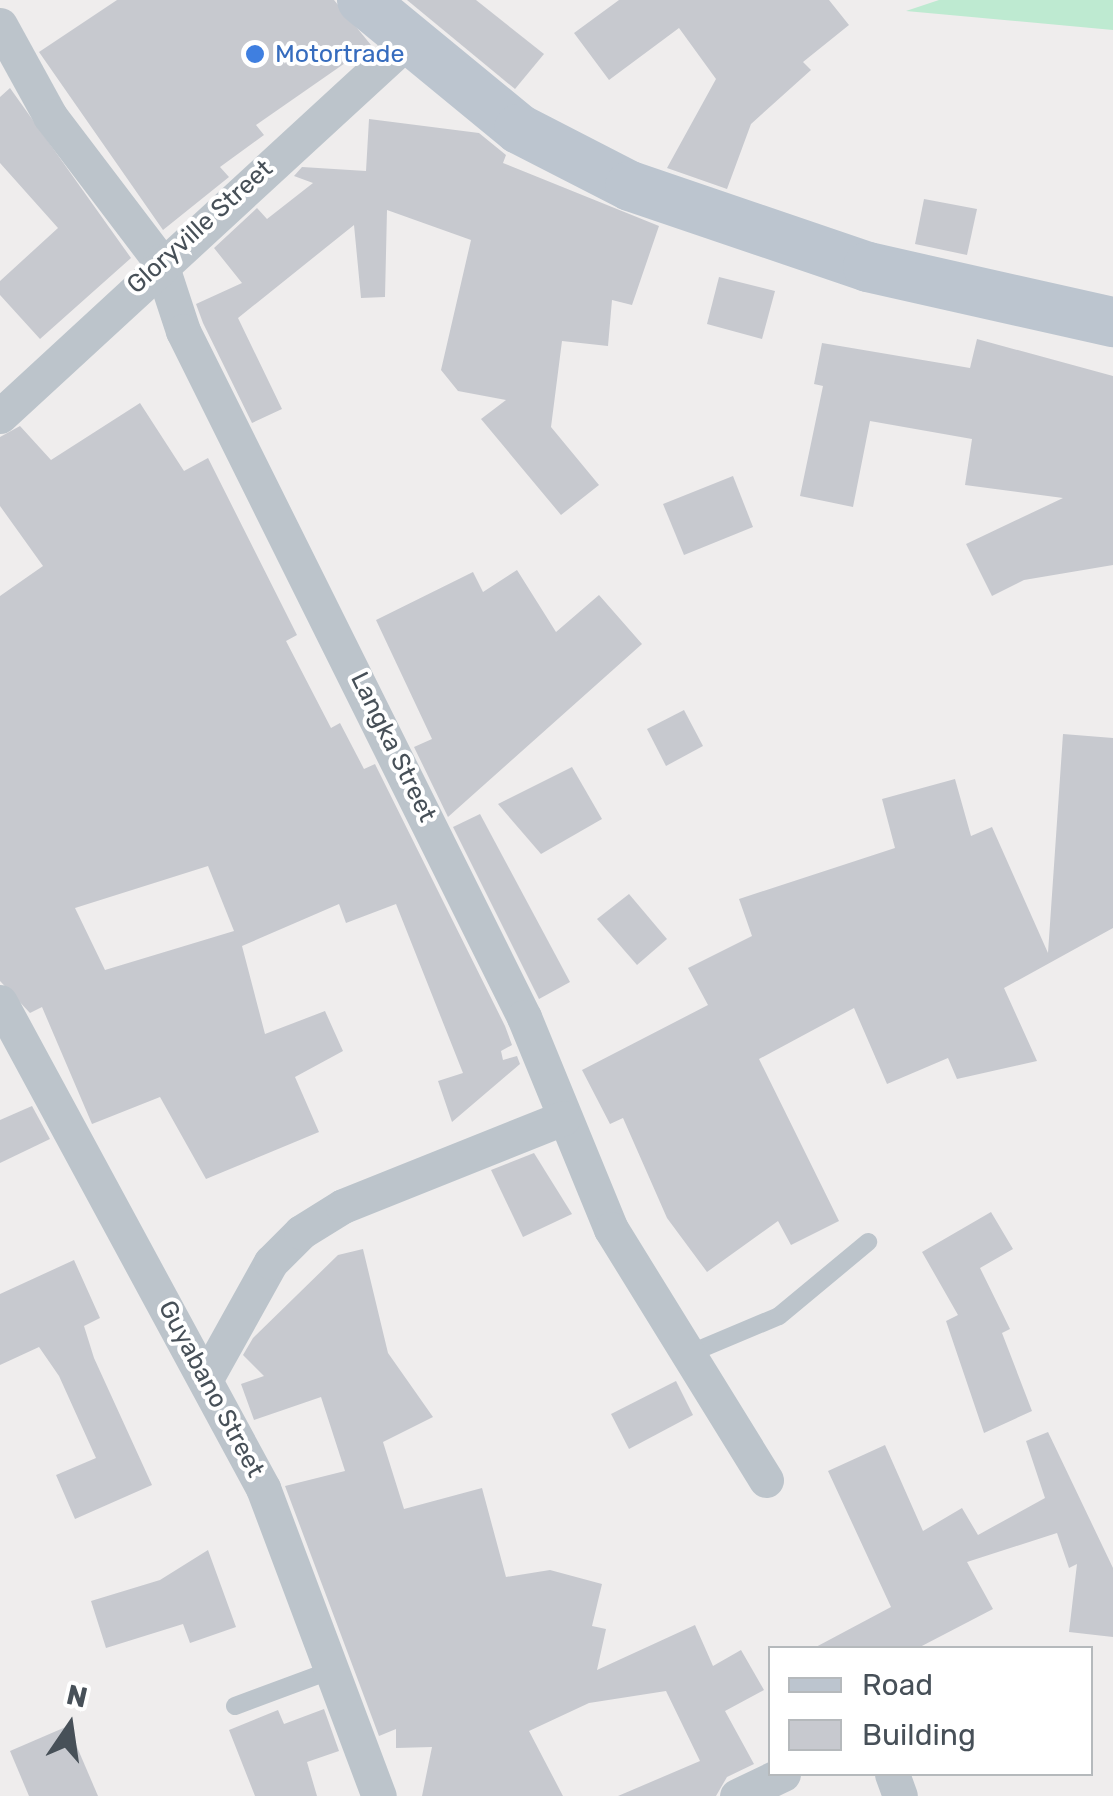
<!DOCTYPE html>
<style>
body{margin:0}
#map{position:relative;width:1113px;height:1796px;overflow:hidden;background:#efeded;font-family:Rubik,sans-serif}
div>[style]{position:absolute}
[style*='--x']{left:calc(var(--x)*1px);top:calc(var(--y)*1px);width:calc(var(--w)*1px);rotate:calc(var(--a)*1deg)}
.green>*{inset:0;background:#beead1}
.building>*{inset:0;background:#c7c9cf}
.lane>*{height:18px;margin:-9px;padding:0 9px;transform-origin:9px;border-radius:9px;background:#bcc4cb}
.street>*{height:35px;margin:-17.5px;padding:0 17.5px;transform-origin:17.5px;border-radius:17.5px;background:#bcc4cb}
.secondary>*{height:50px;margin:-25px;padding:0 25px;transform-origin:25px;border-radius:25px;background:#bcc5cf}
.dots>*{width:28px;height:28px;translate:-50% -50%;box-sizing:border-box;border:5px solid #fff;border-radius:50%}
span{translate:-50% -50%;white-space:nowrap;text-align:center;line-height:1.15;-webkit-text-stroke:8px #fff;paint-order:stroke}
.shop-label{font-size:25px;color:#366cbe}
.left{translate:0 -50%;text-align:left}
.street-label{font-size:25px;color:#475058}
.legend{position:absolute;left:768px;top:1646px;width:325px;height:130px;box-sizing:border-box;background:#fff;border:2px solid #b5b9bc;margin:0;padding:12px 18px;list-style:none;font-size:30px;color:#475058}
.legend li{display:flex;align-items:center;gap:20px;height:50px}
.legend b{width:50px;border:2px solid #b5b9bc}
.north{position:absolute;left:20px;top:1676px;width:100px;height:100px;-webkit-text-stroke:8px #fff;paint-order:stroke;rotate:13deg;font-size:28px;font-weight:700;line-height:40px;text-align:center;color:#475058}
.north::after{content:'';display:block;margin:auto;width:35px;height:45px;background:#475058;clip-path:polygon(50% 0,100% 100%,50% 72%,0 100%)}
</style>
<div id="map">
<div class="green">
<div style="clip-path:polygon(939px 0,1113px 0,1113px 30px,906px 11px)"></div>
</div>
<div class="building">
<div style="clip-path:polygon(117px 0,334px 0,371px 45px,256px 125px,264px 135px,220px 167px,229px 177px,163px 230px,39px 52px)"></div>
<div style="clip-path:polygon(407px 0,476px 0,544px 54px,515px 89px)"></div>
<div style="clip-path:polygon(619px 0,829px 0,849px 25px,803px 62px,811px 70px,751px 124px,727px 189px,667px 168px,716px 79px,679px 28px,609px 80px,574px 33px)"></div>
<div style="clip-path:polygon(10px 88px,131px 258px,40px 339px,0 295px,0 281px,58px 228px,0 163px,0 97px)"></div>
<div style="clip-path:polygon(369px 119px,479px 133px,506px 155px,503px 163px,659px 226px,632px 305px,612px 300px,608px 346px,562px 341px,551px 427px,599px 485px,561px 515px,481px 419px,506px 400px,458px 391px,441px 370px,471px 240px,387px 210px,385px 297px,361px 298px,354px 225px,238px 318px,282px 409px,252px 423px,203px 323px,196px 304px,242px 283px,214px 248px,257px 208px,267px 219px,313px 183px,294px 176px,302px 167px,366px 171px)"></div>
<div style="clip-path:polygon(924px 199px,977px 209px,967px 255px,915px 244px)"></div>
<div style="clip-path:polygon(719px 277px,775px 291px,762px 339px,707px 324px)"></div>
<div style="clip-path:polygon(977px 339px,1113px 376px,1113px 565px,1024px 580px,992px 596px,966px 544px,1063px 498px,965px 485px,972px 439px,870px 421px,853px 507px,800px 496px,823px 386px,814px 384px,822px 343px,970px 368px)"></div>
<div style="clip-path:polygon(evenodd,140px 403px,184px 471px,208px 458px,297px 635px,286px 641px,331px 728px,340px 723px,364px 769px,375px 764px,505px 1026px,512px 1045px,501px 1051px,503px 1060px,517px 1056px,520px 1064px,452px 1122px,438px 1081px,463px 1073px,396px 904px,346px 923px,339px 904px,242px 946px,265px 1034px,325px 1011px,343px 1051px,295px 1077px,319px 1132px,206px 1179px,160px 1097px,92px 1124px,42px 1007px,30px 1013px,0 981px,0 596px,43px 566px,0 506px,0 437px,20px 426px,51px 460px,140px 403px,208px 866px,234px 931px,105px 970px,75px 908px,208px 866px)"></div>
<div style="clip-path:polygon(733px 476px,753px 527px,684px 555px,663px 504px)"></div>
<div style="clip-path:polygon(517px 570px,556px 632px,599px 595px,642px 644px,448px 817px,414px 747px,432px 739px,376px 620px,473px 572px,483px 592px)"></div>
<div style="clip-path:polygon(684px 710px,703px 746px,666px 766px,647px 729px)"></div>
<div style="clip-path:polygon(1063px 734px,1113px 738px,1113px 928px,1004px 988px,1037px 1061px,957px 1079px,948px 1058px,887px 1084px,854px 1008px,759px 1059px,839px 1221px,791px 1245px,778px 1221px,707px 1272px,667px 1218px,623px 1118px,610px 1124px,582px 1070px,708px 1005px,688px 968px,752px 936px,739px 899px,895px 848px,882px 799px,955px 779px,971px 836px,992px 827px,1048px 953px)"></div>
<div style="clip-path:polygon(572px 767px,602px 819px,541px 854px,498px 804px)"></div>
<div style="clip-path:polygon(480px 814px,570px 982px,539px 999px,453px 827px)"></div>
<div style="clip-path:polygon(629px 894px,667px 939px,637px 965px,597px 919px)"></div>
<div style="clip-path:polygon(32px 1106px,50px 1139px,0 1163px,0 1120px)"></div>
<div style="clip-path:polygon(534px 1153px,572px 1214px,523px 1237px,491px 1170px)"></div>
<div style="clip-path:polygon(991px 1212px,1013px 1249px,980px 1268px,1010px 1329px,1002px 1333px,1032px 1411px,984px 1433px,946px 1321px,958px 1315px,922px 1252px)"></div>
<div style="clip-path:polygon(363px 1249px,388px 1353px,433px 1417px,383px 1442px,404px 1509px,482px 1488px,506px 1577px,550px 1570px,602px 1584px,592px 1626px,606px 1629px,597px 1670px,695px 1625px,713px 1666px,741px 1650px,764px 1690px,725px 1711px,754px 1764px,727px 1777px,716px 1796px,618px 1796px,700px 1761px,666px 1691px,589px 1703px,529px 1731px,563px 1796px,422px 1796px,432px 1747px,396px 1748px,396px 1729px,379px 1736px,285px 1486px,345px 1471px,321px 1397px,254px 1420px,241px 1384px,264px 1376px,243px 1355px,253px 1338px,338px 1255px)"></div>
<div style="clip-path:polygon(74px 1260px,100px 1318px,84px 1326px,94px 1358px,152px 1485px,75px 1519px,56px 1475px,96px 1458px,59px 1376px,39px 1347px,0 1365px,0 1294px)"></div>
<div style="clip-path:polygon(676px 1381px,693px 1415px,629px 1449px,611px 1414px)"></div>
<div style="clip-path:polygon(1048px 1432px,1113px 1568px,1113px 1637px,1069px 1632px,1077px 1564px,1069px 1568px,1057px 1533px,967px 1562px,993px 1609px,918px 1648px,814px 1648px,891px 1607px,828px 1471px,885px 1445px,923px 1531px,962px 1508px,978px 1535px,1045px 1498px,1026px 1441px)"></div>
<div style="clip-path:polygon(208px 1550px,236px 1627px,190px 1643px,183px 1624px,106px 1648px,91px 1601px,160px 1580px)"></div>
<div style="clip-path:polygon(324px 1709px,339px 1751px,307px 1762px,317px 1796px,255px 1796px,229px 1730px,278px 1710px,284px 1724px)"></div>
<div style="clip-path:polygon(68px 1726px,98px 1796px,29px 1796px,10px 1751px)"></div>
</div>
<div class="lane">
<div style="--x:691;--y:1353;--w:95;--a:-22.8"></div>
<div style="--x:779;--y:1316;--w:116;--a:-39.7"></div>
<div style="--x:235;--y:1706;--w:103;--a:-20.4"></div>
</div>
<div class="street">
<div style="--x:0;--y:25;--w:104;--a:61.2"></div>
<div style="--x:50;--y:116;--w:182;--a:52.8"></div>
<div style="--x:160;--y:261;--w:74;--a:71.8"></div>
<div style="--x:183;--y:331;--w:766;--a:63.57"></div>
<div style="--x:524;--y:1017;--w:229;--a:67.7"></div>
<div style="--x:611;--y:1229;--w:295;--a:58.3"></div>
<div style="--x:0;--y:416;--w:551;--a:-42.64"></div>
<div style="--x:0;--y:1002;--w:553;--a:61.58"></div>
<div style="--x:263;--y:1488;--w:329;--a:69.4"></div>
<div style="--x:208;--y:1375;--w:129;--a:-60.9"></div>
<div style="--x:271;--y:1262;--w:42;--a:-45"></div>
<div style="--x:301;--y:1232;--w:49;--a:-31.8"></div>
<div style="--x:343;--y:1206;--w:237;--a:-21.8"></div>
<div style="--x:892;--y:1774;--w:23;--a:70"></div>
<div style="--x:737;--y:1796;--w:51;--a:-25.6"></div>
</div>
<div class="secondary">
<div style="--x:362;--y:0;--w:203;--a:39.4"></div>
<div style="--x:519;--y:129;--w:125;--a:27.2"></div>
<div style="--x:630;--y:186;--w:251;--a:18.8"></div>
<div style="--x:868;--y:267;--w:251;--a:12.7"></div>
</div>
<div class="dots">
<div style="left:255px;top:54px;background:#3f7fe0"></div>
</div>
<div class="shop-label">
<span class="left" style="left:275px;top:54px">Motortrade</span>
</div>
<div class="street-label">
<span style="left:200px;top:227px;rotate:-42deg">Gloryville Street</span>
<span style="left:393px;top:747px;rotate:64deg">Langka Street</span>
<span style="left:211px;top:1389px;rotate:62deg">Guyabano Street</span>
</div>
<ul class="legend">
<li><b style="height:12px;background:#bcc5cf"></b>Road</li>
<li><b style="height:28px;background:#c7c9cf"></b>Building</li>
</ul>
<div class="north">N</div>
</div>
